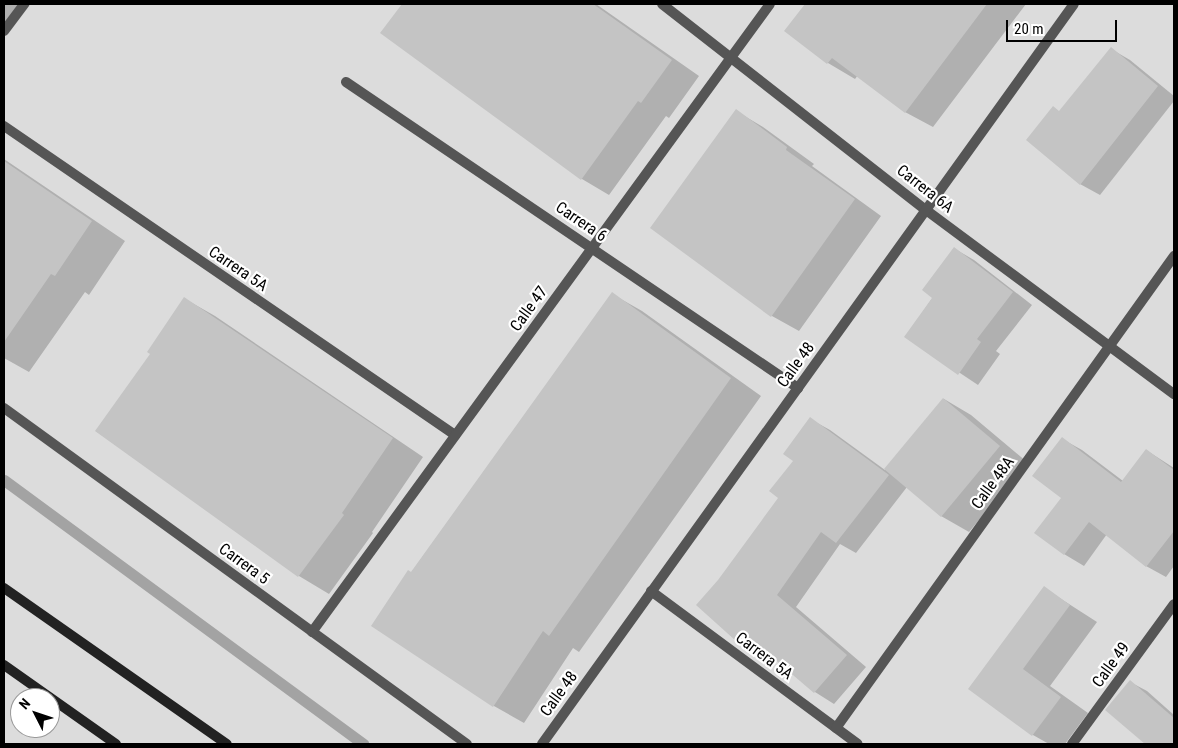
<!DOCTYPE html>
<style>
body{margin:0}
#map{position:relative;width:1178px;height:748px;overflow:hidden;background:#fff;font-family:"Roboto Condensed",sans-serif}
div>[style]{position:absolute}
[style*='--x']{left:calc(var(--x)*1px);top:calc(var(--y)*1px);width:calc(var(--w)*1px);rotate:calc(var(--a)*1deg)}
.green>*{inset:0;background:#dcdcdc}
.shadow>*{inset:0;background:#0003}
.stream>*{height:11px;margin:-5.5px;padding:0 5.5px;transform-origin:5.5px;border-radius:5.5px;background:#a3a3a3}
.building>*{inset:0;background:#c4c4c4}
.street>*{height:10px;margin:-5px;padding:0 5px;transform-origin:5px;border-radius:5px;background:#555}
.secondary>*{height:10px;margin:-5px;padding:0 5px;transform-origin:5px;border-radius:5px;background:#222}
span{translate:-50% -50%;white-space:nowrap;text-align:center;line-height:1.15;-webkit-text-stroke:4.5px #fff;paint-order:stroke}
.street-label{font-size:16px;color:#000}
.frame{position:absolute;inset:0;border:5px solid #000;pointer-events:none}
.north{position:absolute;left:10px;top:688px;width:50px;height:50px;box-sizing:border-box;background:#fff;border:1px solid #999;border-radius:50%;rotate:311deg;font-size:14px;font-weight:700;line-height:20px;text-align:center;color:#000}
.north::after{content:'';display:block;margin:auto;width:18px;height:22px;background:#000;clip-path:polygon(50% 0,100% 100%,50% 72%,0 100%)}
.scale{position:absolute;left:1006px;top:20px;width:111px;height:22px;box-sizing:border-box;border:2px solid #000;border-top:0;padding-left:6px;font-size:15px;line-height:18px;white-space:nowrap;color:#000;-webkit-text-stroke:4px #fff;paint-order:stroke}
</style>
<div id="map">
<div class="green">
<div style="clip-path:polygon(evenodd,4px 4px,1174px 4px,1174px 744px,4px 744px,4px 4px,20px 698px,50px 698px,50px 728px,20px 728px,20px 698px)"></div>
</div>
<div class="shadow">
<div style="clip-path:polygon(4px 4px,24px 4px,4px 29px)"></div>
<div style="clip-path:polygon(404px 4px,596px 4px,699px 76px,669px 118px,666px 116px,609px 195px,582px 179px,382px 33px)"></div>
<div style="clip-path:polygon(807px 4px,1026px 4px,933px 127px,905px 112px,858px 75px,855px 79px,828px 63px,786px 31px)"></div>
<div style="clip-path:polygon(1111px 49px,1130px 60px,1174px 96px,1174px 101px,1100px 195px,1080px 184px,1060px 112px)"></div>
<div style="clip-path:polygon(736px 111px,763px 127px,814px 164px,812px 166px,881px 216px,799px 331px,772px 316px)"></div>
<div style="clip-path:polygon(4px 159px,125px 241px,89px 295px,85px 292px,29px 372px,4px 358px)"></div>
<div style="clip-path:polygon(955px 249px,974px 260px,1032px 305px,996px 351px,1000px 354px,978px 385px,906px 337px,933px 297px)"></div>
<div style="clip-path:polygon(612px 294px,642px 311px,761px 396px,579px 652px,573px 648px,524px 723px,494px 706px,411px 573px)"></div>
<div style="clip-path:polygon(185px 299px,215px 316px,423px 457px,372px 532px,373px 533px,329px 594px,299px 576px,96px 431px,152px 353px)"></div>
<div style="clip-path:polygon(944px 399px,971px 415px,1027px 462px,969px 532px,941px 516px,907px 487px,856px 553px,840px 544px,796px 607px,866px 667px,834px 704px,815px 692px,761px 646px,757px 652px,737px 640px,697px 605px,719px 581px,779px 498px,810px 419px,830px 430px,885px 470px)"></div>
<div style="clip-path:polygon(1062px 439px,1082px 450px,1123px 481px,1146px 450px,1174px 468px,1174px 566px,1166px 577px,1146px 566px,1107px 534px,1084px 566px,1064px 554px)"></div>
<div style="clip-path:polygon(1044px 588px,1097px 622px,1050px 686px,1088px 713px,1065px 744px,1049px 744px,1033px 735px,970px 689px)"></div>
<div style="clip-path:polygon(1130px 682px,1147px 691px,1174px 715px,1174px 744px,1147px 744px,1107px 710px)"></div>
</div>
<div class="stream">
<div style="--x:4;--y:480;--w:446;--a:36.3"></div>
</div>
<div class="building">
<div style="clip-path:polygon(402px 4px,593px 4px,672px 60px,641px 103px,638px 101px,581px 180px,380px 33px)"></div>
<div style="clip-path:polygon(805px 4px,987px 4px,905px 113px,832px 58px,827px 64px,784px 31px)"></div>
<div style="clip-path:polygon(1111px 47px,1158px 86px,1080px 185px,1026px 140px,1053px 106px,1059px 111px)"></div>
<div style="clip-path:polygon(736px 109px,787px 147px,786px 150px,855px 199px,771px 317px,650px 228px)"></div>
<div style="clip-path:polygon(4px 161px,92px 221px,55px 276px,51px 274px,4px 342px)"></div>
<div style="clip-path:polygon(954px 247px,1013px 292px,977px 339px,981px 342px,958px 375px,904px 337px,932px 298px,922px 290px)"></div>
<div style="clip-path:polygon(612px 292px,731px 378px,549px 636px,543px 631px,493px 707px,371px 626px,408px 570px,411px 572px)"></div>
<div style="clip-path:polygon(184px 297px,393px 438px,342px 513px,344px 515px,298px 577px,95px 431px,150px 354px,147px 352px)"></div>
<div style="clip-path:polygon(943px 398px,1000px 446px,941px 517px,884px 469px)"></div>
<div style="clip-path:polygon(810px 417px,889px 475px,836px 543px,821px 532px,777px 595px,847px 655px,814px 693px,744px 633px,736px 641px,696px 605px,718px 580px,778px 498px,769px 491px,793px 461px,783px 454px)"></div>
<div style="clip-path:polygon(1062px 437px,1121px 482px,1146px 449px,1174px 470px,1174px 531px,1146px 567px,1089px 522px,1064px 555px,1034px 533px,1061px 498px,1032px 476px)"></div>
<div style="clip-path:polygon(1044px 586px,1070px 605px,1023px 669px,1061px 697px,1032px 736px,968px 689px)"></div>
<div style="clip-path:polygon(1130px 680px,1174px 718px,1174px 744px,1145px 744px,1105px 710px)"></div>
</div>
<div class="street">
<div style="--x:662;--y:4;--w:335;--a:38"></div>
<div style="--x:926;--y:210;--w:309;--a:36.6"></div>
<div style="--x:4;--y:31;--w:34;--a:-53"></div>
<div style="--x:346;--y:82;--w:546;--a:34.1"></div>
<div style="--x:4;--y:126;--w:547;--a:34.42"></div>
<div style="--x:4;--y:408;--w:572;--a:35.97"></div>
<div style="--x:651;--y:591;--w:257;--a:36.5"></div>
<div style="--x:312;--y:632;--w:777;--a:-53.9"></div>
<div style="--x:836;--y:728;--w:581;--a:-54.39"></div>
<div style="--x:542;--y:744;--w:911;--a:-54.29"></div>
<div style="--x:1072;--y:744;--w:173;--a:-53.9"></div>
</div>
<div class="secondary">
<div style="--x:4;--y:588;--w:272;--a:35"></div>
<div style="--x:4;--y:665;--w:137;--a:35.2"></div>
</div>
<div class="street-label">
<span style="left:925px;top:189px;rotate:38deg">Carrera 6A</span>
<span style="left:581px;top:222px;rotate:34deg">Carrera 6</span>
<span style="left:238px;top:269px;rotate:34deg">Carrera 5A</span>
<span style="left:529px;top:309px;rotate:-54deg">Calle 47</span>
<span style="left:796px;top:365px;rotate:-54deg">Calle 48</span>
<span style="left:993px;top:483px;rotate:-54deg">Calle 48A</span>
<span style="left:244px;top:564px;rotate:36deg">Carrera 5</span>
<span style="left:764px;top:656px;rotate:37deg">Carrera 5A</span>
<span style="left:1111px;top:665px;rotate:-54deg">Calle 49</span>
<span style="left:559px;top:694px;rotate:-54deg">Calle 48</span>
</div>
<div class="frame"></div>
<div class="north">N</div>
<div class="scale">20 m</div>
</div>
